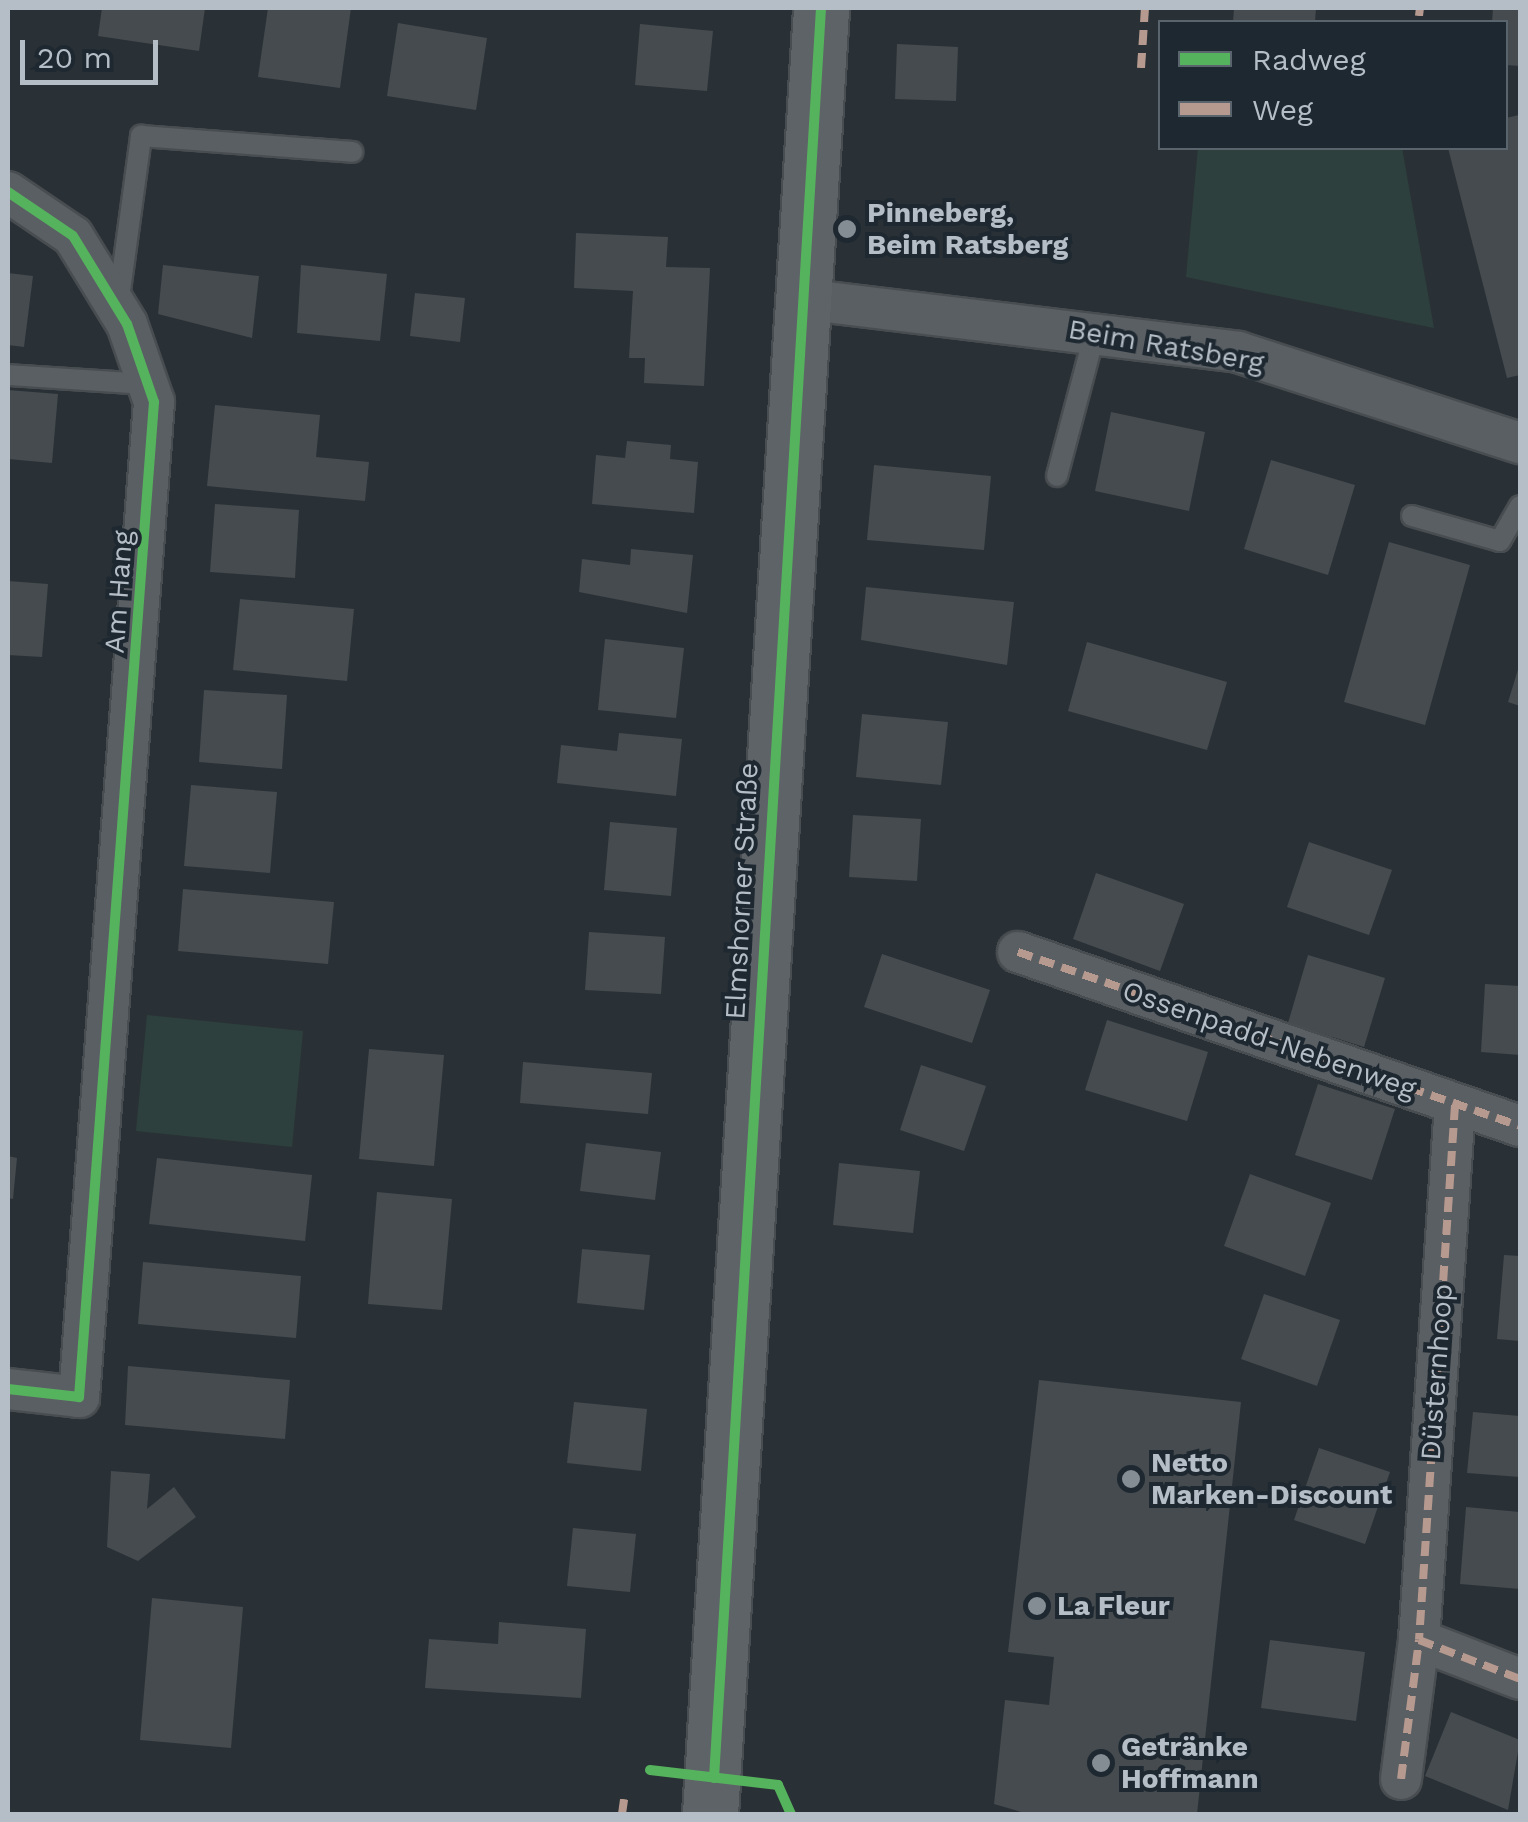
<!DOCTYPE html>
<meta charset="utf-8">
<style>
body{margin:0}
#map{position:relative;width:1528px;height:1822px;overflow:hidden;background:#2a3136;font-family:"Work Sans",sans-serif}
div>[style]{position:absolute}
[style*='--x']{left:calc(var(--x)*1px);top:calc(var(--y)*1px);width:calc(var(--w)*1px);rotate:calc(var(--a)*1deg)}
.green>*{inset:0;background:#2d403d}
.building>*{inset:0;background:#454b4f}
.roads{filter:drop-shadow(2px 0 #484d51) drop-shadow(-2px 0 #484d51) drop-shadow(0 2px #484d51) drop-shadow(0 -2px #484d51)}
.lane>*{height:20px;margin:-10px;padding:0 10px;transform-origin:10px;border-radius:10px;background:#5a5f64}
.street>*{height:40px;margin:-20px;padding:0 20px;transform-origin:20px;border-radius:20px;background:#5a5f64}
.secondary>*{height:55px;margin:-27.5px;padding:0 27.5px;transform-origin:27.5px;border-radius:27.5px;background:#5e6368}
.quiet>*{height:8px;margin-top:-4px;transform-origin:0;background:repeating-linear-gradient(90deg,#b69a8f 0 15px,transparent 0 23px)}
.cycleway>*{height:10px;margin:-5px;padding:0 5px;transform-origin:5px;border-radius:5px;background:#56b35d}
.dots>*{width:28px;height:28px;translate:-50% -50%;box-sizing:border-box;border:5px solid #1e2830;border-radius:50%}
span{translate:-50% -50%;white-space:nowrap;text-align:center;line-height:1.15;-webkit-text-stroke:8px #1e2830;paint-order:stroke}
.poi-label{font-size:28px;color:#b5bec6;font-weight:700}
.left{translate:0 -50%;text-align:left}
.street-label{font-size:28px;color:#b5bec6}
.frame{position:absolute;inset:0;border:10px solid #b5bec6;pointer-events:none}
.legend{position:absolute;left:1158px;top:20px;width:350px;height:130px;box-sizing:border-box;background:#1e2830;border:2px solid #5a646c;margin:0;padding:12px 18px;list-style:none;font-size:30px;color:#b5bec6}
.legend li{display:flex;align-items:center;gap:20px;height:50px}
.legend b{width:50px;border:2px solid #5a646c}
.scale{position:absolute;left:20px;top:40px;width:138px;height:45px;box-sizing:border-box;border:5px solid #b5bec6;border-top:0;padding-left:12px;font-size:30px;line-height:35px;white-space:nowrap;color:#b5bec6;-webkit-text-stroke:8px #1e2830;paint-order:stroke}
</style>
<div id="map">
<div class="green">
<div style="clip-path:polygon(1198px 148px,1402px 148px,1434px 328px,1186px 277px)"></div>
<div style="clip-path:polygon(147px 1015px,303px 1031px,292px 1147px,136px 1131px)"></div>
</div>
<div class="building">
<div style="clip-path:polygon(102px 8px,205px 8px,199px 51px,98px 36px)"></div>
<div style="clip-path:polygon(268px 8px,351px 8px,340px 88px,258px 77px)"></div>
<div style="clip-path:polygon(1234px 8px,1316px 8px,1315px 22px,1233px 22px)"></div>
<div style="clip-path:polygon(1493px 8px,1520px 8px,1520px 66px,1506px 65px,1506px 22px,1492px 22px)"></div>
<div style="clip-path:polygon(398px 23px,487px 38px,476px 110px,387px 96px)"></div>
<div style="clip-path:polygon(640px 24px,713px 31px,707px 91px,635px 85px)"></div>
<div style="clip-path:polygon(897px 44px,958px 47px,956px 101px,895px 99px)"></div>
<div style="clip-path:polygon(1519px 115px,1520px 375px,1507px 378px,1448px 148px,1506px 148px,1506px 118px)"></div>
<div style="clip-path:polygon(576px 233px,668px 237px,666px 267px,710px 268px,704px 386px,644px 383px,645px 358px,629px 358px,633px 291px,574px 288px)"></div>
<div style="clip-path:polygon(163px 265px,259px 276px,252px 338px,158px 314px)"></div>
<div style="clip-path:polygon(301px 265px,387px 274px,380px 341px,297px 333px)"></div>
<div style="clip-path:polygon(8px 273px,33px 276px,24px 347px,8px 345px)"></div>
<div style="clip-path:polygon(415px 293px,465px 298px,460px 342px,410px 336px)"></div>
<div style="clip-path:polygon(8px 390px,58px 394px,52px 463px,8px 459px)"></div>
<div style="clip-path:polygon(215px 405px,320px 415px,316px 457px,369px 462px,365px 501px,207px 486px)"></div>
<div style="clip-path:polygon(1111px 412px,1205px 432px,1189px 511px,1095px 491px)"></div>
<div style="clip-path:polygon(627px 441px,671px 445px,670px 459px,698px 462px,694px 513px,592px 504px,596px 455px,625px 458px)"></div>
<div style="clip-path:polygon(1271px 460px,1355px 485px,1328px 575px,1244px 549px)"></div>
<div style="clip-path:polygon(874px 465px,991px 476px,984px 550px,867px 540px)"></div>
<div style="clip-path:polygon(215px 504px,299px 510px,295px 578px,210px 572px)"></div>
<div style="clip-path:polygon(1389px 542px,1470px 565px,1425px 725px,1344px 702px)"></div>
<div style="clip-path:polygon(631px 549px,693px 555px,687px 613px,579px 592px,582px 559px,630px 565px)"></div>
<div style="clip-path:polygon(8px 581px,48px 584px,42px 657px,8px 655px)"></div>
<div style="clip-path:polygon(866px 587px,1014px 602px,1007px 665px,861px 640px)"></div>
<div style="clip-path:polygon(240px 599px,354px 609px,347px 681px,233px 670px)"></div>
<div style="clip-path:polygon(605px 639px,684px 648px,676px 718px,598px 710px)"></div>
<div style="clip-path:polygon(1087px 642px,1227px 682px,1207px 750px,1068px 711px)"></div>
<div style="clip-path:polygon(1520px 663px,1520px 706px,1508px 702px)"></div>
<div style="clip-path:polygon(204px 690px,287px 695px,282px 769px,199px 762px)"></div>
<div style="clip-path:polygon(862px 714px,948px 722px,941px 785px,856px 777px)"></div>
<div style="clip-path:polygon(619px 733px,682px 739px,676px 796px,557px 783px,561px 745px,617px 751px)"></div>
<div style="clip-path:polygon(191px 785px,277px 792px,270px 873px,184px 866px)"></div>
<div style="clip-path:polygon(853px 815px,921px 819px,917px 881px,849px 877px)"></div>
<div style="clip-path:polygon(610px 822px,677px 828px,671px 896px,604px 890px)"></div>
<div style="clip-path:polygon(1309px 842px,1392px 870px,1369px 935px,1287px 907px)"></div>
<div style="clip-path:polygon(1096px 873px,1184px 904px,1160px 971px,1073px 939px)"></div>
<div style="clip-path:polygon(183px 889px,334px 902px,328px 964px,178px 951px)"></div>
<div style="clip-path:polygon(589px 932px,665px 937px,661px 994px,585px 990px)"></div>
<div style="clip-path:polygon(882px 954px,990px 990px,972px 1043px,864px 1007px)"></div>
<div style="clip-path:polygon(1308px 955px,1385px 978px,1364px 1047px,1288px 1023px)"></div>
<div style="clip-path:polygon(1485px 984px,1520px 986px,1520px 1055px,1481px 1052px)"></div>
<div style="clip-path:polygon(1107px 1020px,1208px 1052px,1187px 1121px,1085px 1090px)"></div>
<div style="clip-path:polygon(369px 1049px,444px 1055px,434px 1166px,359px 1159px)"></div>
<div style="clip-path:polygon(523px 1062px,652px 1073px,648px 1114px,520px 1103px)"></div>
<div style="clip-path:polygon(921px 1065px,986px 1086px,964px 1151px,900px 1130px)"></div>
<div style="clip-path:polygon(1318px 1084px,1395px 1109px,1372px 1180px,1295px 1155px)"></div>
<div style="clip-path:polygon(586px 1143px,661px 1152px,655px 1200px,580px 1191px)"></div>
<div style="clip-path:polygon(8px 1156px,17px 1158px,13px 1199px,8px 1198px)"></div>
<div style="clip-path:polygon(157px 1158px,312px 1175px,305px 1241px,149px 1224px)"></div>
<div style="clip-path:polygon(839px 1163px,920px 1171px,913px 1233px,833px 1225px)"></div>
<div style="clip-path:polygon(1250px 1174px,1331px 1203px,1305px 1276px,1224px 1246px)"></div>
<div style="clip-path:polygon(377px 1192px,452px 1199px,442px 1310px,368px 1304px)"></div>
<div style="clip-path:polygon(582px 1249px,650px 1255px,644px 1310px,577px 1303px)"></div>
<div style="clip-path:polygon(1504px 1255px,1520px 1256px,1520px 1341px,1497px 1339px)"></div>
<div style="clip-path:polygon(143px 1262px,301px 1276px,296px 1338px,138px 1324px)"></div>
<div style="clip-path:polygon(1264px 1294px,1340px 1320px,1317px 1386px,1241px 1359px)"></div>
<div style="clip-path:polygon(128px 1366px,290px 1380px,285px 1439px,125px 1425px)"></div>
<div style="clip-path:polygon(1039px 1380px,1241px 1402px,1197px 1814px,1028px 1814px,994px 1804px,1005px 1700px,1049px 1705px,1054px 1657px,1008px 1652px)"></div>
<div style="clip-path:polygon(574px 1402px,647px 1409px,641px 1471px,567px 1463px)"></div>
<div style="clip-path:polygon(1473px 1412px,1520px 1416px,1520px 1477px,1467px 1473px)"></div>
<div style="clip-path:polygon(1319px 1448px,1390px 1472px,1365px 1544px,1294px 1520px)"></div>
<div style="clip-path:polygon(111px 1471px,150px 1474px,147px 1509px,174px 1487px,196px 1517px,138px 1561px,107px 1547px)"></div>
<div style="clip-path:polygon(1466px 1507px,1520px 1512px,1520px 1589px,1460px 1584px)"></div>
<div style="clip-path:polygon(573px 1528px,636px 1534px,630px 1592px,567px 1586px)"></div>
<div style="clip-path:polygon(152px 1598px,243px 1607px,231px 1748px,140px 1740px)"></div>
<div style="clip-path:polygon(499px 1622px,586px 1629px,581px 1698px,425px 1688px,429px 1639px,498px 1644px)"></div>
<div style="clip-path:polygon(1270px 1640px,1365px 1652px,1356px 1721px,1261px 1708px)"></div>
<div style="clip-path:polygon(1451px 1712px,1520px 1740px,1508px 1810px,1425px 1776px)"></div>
</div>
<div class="roads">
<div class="lane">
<div style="--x:118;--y:305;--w:171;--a:-82.2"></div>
<div style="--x:141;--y:136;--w:212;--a:4.3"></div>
<div style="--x:8;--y:375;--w:140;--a:3.7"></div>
<div style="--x:1057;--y:476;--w:149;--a:-75.2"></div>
<div style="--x:1412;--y:516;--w:91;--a:15.9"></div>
<div style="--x:1500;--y:541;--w:40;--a:-60.3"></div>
</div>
<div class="street">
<div style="--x:8;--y:192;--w:78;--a:34.1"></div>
<div style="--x:73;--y:236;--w:103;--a:58.5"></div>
<div style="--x:127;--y:324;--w:83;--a:70.9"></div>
<div style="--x:154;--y:402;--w:998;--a:94.31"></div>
<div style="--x:79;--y:1397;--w:71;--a:-173.6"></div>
<div style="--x:802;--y:299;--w:439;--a:6.9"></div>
<div style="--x:1238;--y:352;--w:296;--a:17.9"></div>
<div style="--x:1018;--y:952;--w:531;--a:19.12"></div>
<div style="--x:1455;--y:1105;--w:536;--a:93.85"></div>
<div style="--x:1419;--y:1640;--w:108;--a:21.1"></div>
<div style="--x:1401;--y:1779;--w:140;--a:-82.6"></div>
</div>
<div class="secondary">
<div style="--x:710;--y:1814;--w:1809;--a:-86.48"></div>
</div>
</div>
<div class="quiet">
<div style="--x:1419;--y:16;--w:8;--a:-83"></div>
<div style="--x:1141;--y:68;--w:60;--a:-86.2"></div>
<div style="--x:1018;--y:952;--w:531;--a:19.12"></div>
<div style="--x:1455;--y:1105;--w:536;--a:93.85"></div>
<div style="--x:1419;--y:1640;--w:108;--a:21.1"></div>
<div style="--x:1401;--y:1779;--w:140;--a:-82.6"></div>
<div style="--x:622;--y:1814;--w:15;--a:-82"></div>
</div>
<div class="cycleway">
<div style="--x:8;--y:192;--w:78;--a:34.1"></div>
<div style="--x:73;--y:236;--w:103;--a:58.5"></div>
<div style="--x:127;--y:324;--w:83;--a:70.9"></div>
<div style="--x:154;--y:402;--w:998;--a:94.31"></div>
<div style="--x:79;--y:1397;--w:71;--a:-173.6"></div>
<div style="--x:650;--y:1770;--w:129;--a:6.7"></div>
<div style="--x:778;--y:1785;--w:32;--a:66"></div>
<div style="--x:714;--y:1778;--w:1773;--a:-86.54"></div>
</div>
<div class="dots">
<div style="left:847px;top:229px;background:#848d94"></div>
<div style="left:1131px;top:1479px;background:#848d94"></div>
<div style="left:1037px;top:1606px;background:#848d94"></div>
<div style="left:1101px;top:1763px;background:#848d94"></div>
</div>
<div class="poi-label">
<span class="left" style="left:867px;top:229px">Pinneberg,<br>Beim Ratsberg</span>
<span class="left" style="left:1151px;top:1479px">Netto<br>Marken-Discount</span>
<span class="left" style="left:1057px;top:1606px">La Fleur</span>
<span class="left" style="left:1121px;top:1763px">Getränke<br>Hoffmann</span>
</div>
<div class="street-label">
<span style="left:1166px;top:346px;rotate:10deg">Beim Ratsberg</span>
<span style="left:119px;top:592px;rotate:-86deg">Am Hang</span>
<span style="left:742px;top:891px;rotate:-87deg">Elmshorner Straße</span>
<span style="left:1269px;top:1040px;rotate:19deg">Ossenpadd-Nebenweg</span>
<span style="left:1437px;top:1372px;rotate:-86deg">Düsternhoop</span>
</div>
<div class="frame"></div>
<ul class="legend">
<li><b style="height:12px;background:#56b35d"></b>Radweg</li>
<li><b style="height:12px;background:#b69a8f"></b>Weg</li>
</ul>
<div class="scale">20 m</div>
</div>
